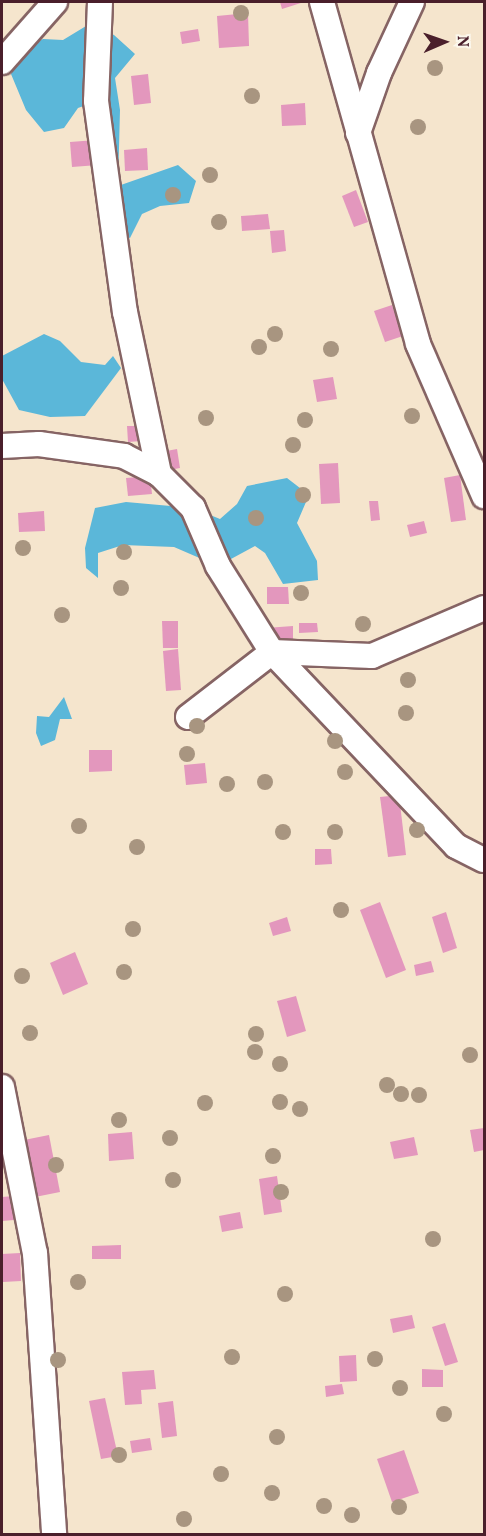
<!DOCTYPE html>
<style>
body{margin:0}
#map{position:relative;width:486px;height:1536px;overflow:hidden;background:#f5e5cd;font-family:Vollkorn,serif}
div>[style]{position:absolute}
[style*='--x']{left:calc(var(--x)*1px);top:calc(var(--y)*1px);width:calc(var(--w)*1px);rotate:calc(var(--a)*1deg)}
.water>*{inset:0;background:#5bb7d9}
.building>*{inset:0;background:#e397bd}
.roads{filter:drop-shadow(2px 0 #866464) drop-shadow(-2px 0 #866464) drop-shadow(0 2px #866464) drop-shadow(0 -2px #866464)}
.street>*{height:24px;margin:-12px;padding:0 12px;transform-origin:12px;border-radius:12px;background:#fff}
.trees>*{width:16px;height:16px;margin:-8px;border-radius:50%;background:#a89580}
span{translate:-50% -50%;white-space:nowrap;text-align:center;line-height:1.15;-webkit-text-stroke:4.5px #fbf7ec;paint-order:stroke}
.frame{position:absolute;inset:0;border:3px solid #4a1f2b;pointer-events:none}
.north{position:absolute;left:414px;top:12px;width:60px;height:60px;-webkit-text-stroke:4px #fbf7ec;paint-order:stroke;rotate:88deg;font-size:16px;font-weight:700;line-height:24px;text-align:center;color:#4a1f2b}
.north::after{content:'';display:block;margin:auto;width:21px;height:27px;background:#4a1f2b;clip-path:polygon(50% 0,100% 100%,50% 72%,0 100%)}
</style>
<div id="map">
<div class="water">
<div style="clip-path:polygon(91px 23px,114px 35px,135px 54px,115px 78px,120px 110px,118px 186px,178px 165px,196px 181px,189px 203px,160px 206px,142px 214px,130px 238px,115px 231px,95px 102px,78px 108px,64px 128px,44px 132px,26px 110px,11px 74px,19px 53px,43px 39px,63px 40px)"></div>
<div style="clip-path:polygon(44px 334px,60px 341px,81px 362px,105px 365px,113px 356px,121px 368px,85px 416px,50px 417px,19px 410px,2px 379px,2px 356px)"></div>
<div style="clip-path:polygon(287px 478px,309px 495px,297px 523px,317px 561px,318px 580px,283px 584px,265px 553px,255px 546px,218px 566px,174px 547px,123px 545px,98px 553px,98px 578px,86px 568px,85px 548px,95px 508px,126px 502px,193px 508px,220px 519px,237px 504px,247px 486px)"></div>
<div style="clip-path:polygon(64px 697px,72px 719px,60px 719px,55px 740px,41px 746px,36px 733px,37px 716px,49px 717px)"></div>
</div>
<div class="building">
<div style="clip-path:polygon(280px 2px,304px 2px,282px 9px)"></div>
<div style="clip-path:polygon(248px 13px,249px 46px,219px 48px,217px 16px)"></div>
<div style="clip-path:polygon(198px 29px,200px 41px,182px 44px,180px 32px)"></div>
<div style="clip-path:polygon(148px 74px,151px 103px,134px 105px,131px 76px)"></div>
<div style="clip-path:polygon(305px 103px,306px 125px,282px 126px,281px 105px)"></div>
<div style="clip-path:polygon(96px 140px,98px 165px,72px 167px,70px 142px)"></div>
<div style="clip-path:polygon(147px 148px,148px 170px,125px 171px,124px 150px)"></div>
<div style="clip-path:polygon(356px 190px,368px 222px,354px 227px,342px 196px)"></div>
<div style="clip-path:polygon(268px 214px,270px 229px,242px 231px,241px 216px)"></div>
<div style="clip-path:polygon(284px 230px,286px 251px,272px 253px,270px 231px)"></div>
<div style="clip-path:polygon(392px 305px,403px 336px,385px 342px,374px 311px)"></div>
<div style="clip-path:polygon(333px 377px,337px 399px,317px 402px,313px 380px)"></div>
<div style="clip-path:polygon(127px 426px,142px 426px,142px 441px,128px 442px)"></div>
<div style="clip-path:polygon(177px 449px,180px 468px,164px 471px,161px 452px)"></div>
<div style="clip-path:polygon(338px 463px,340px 503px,321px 504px,319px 464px)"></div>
<div style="clip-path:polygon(460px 475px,466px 520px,451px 522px,444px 478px)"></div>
<div style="clip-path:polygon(150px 476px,152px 494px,128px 496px,126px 478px)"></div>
<div style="clip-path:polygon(369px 501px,378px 501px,380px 520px,371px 521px)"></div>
<div style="clip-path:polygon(44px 511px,45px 531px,19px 532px,18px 513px)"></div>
<div style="clip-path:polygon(424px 521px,427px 533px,410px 537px,407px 525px)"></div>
<div style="clip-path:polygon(267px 587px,288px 587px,289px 604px,267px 604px)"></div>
<div style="clip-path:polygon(162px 621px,178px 621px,178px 648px,163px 648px)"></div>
<div style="clip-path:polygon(299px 623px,317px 623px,318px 632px,299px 633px)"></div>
<div style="clip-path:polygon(293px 626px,293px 639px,267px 641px,266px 628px)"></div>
<div style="clip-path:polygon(178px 649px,181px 690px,166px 691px,163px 651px)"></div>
<div style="clip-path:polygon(89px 750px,112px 750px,112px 771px,89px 772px)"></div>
<div style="clip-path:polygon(205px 763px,207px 783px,186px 785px,184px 765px)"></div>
<div style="clip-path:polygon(399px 795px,406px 855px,388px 857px,380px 797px)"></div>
<div style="clip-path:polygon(315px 849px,331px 849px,332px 864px,315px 865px)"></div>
<div style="clip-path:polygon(380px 902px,406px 970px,386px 978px,360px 910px)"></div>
<div style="clip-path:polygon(446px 912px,457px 948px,443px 953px,432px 917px)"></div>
<div style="clip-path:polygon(287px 917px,291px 931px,273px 936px,269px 923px)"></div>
<div style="clip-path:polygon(75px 952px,88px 984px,63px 995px,50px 963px)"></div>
<div style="clip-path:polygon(431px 961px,434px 972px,416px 976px,414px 965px)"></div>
<div style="clip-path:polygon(296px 996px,306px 1031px,287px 1037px,277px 1001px)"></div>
<div style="clip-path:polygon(484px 1128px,484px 1150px,474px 1152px,470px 1130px)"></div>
<div style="clip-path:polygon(132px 1132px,134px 1159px,109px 1161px,108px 1134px)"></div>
<div style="clip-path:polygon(49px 1135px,60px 1192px,35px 1197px,24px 1140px)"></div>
<div style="clip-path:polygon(414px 1137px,418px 1155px,394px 1159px,390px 1142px)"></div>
<div style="clip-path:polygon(277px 1176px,282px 1212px,264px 1215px,259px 1179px)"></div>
<div style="clip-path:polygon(14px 1196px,14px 1220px,2px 1221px,2px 1197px)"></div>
<div style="clip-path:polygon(240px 1212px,243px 1228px,222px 1232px,219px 1216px)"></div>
<div style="clip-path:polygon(121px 1245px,121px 1259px,92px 1259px,92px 1246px)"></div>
<div style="clip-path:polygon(20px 1253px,21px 1281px,3px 1282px,2px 1254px)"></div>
<div style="clip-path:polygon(412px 1315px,415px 1328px,393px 1333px,390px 1319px)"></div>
<div style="clip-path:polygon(445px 1323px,458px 1362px,445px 1366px,432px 1327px)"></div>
<div style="clip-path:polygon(356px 1355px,357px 1381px,340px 1382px,339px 1356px)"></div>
<div style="clip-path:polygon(422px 1369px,443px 1370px,443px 1387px,422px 1387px)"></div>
<div style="clip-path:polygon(154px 1370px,156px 1389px,141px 1390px,142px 1404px,125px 1405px,122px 1372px)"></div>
<div style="clip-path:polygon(342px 1384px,344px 1394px,326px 1397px,325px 1386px)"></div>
<div style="clip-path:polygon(105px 1398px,118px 1456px,101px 1459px,89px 1401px)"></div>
<div style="clip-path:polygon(173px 1401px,177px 1436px,162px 1438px,158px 1403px)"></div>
<div style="clip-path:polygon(150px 1438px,152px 1450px,132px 1453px,130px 1441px)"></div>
<div style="clip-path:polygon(404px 1450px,419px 1493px,392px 1502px,377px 1459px)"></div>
</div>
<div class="roads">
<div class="street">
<div style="--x:100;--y:2;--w:99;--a:92.3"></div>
<div style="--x:96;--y:101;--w:213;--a:82.2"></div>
<div style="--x:125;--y:312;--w:166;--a:78.1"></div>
<div style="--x:159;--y:474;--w:48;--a:45"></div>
<div style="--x:193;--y:508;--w:63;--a:66.7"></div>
<div style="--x:218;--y:566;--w:102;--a:57.9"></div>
<div style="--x:272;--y:652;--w:267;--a:46.5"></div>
<div style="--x:456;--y:846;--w:31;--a:27"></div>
<div style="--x:322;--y:2;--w:355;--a:74.3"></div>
<div style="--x:418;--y:344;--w:166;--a:66.5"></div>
<div style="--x:2;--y:62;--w:80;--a:-48.5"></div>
<div style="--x:358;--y:133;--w:64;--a:-70.7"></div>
<div style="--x:379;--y:73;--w:78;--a:-65.1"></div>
<div style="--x:2;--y:446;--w:37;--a:-3"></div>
<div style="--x:39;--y:444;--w:86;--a:8"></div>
<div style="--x:124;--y:456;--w:39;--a:27"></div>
<div style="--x:188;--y:717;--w:106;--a:-37.7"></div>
<div style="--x:272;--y:652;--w:100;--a:2.3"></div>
<div style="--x:372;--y:656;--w:122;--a:-23.2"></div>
<div style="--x:2;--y:1087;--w:169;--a:78.8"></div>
<div style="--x:35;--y:1253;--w:282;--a:86.1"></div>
</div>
</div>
<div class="trees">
<div style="left:241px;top:13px"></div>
<div style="left:435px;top:68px"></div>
<div style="left:252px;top:96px"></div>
<div style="left:418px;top:127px"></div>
<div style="left:210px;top:175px"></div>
<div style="left:173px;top:195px"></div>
<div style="left:219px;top:222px"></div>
<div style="left:275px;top:334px"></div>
<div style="left:259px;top:347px"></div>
<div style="left:331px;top:349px"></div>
<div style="left:412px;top:416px"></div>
<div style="left:206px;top:418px"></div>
<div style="left:305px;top:420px"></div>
<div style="left:293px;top:445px"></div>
<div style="left:303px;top:495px"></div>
<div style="left:256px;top:518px"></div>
<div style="left:23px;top:548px"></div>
<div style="left:124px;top:552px"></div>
<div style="left:121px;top:588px"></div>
<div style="left:301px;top:593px"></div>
<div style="left:62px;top:615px"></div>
<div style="left:363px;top:624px"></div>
<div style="left:408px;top:680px"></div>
<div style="left:406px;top:713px"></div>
<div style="left:197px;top:726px"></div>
<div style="left:335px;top:741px"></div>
<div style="left:187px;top:754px"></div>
<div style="left:345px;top:772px"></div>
<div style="left:265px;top:782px"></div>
<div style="left:227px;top:784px"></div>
<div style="left:79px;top:826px"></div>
<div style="left:417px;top:830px"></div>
<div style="left:283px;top:832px"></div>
<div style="left:335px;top:832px"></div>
<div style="left:137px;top:847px"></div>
<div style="left:341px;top:910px"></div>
<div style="left:133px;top:929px"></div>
<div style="left:124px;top:972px"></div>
<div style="left:22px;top:976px"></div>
<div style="left:30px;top:1033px"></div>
<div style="left:256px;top:1034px"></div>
<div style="left:255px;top:1052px"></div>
<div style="left:470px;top:1055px"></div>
<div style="left:280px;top:1064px"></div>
<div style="left:387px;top:1085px"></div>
<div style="left:401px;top:1094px"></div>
<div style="left:419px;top:1095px"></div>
<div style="left:280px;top:1102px"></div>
<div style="left:205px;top:1103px"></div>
<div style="left:300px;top:1109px"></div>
<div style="left:119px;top:1120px"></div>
<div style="left:170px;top:1138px"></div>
<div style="left:273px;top:1156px"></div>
<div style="left:56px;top:1165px"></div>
<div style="left:173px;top:1180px"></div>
<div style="left:281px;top:1192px"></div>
<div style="left:433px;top:1239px"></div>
<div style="left:78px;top:1282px"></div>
<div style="left:285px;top:1294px"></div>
<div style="left:232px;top:1357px"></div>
<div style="left:375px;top:1359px"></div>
<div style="left:58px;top:1360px"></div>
<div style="left:400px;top:1388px"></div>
<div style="left:444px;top:1414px"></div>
<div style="left:277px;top:1437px"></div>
<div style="left:119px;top:1455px"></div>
<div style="left:221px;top:1474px"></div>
<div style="left:272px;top:1493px"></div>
<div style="left:324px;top:1506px"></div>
<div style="left:399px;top:1507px"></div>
<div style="left:352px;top:1515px"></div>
<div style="left:184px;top:1519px"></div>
</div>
<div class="frame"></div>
<div class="north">N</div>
</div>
